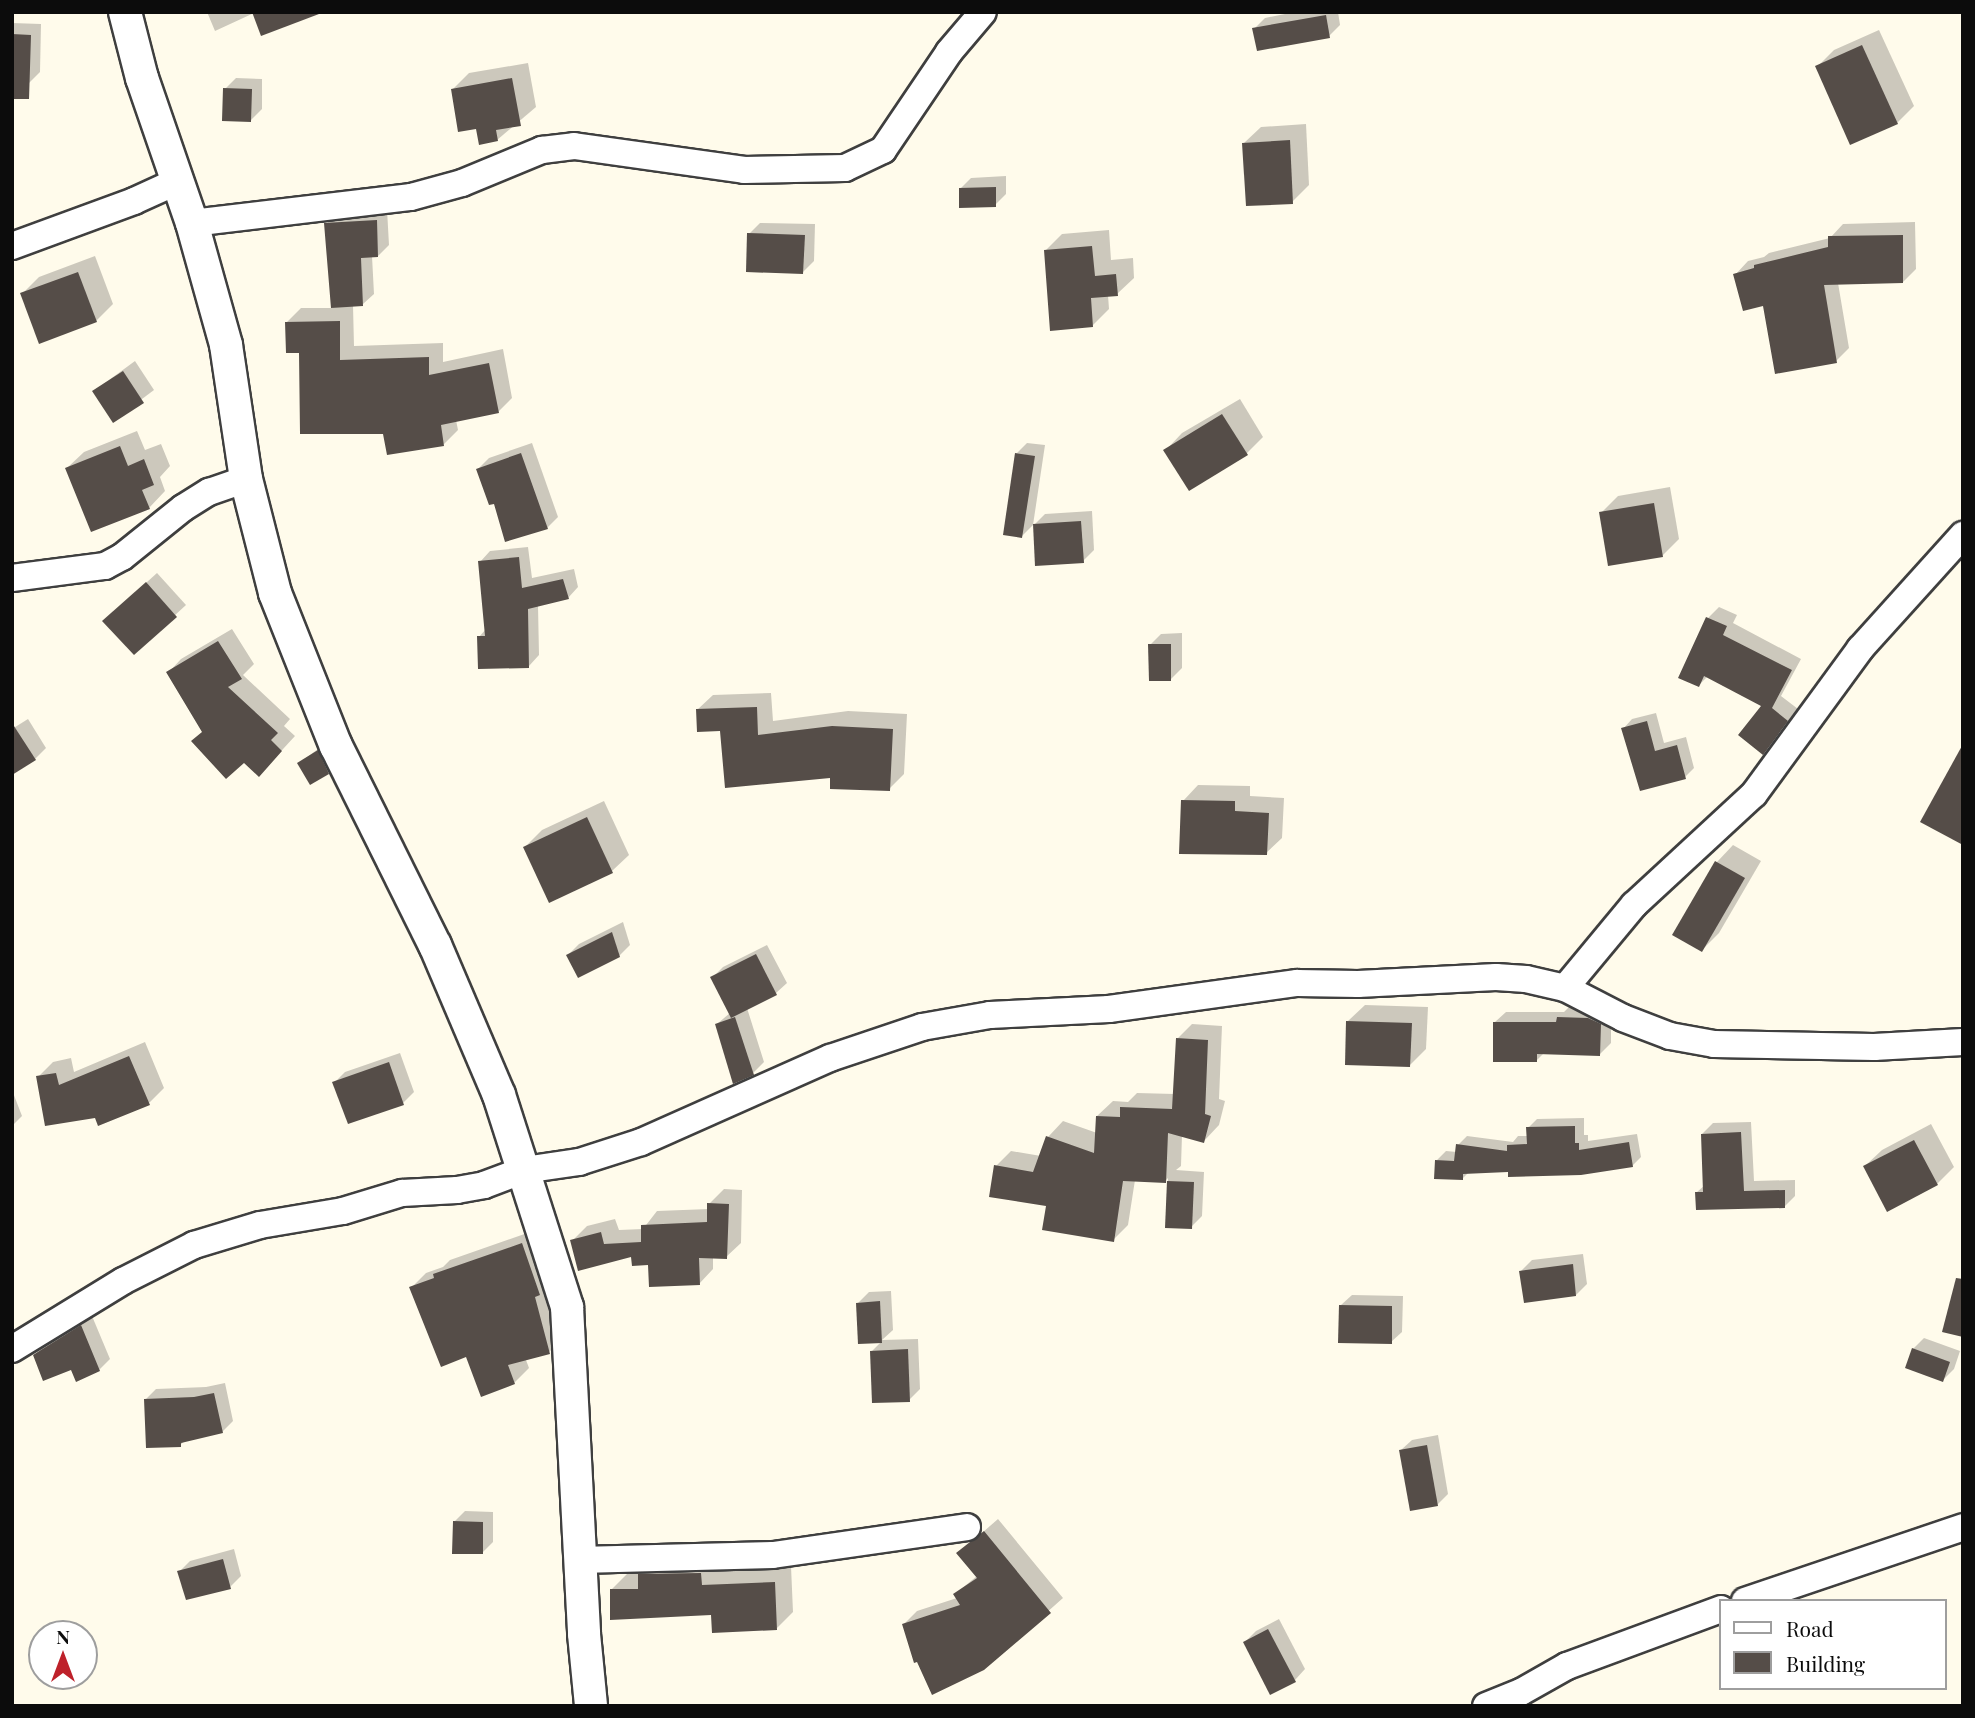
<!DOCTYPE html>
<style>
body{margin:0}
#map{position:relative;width:1975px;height:1718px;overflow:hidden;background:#fffbeb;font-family:"Playfair Display",serif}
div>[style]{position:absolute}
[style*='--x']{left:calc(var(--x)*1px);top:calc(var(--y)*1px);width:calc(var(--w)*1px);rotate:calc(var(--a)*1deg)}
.shadow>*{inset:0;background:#0003}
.building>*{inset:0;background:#554d48}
.roads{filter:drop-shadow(2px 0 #3f3f3f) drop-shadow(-2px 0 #3f3f3f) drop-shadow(0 2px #3f3f3f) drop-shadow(0 -2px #3f3f3f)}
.minor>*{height:26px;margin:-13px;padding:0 13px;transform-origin:13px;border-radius:13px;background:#fff}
.tertiary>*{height:32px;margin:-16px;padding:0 16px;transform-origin:16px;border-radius:16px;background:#fff}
span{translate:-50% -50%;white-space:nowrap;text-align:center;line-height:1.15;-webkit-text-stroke:7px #fff;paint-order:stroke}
.frame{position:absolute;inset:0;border:14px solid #0c0c0c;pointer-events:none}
.legend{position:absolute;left:1719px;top:1599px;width:228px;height:91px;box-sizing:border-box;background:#fff;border:2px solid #9e9e9e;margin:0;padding:9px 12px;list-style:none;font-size:21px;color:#0c0c0c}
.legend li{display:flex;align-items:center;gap:14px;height:35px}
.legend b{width:35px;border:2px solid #9e9e9e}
.north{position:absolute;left:28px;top:1620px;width:70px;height:70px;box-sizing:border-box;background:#fff;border:2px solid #9e9e9e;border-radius:50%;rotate:0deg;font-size:19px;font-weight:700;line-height:28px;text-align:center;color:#0c0c0c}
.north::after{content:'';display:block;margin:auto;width:24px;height:32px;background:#be212a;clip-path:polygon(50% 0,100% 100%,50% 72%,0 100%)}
</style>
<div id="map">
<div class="shadow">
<div style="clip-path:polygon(207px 12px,314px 12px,254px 13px,215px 31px)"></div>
<div style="clip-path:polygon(1295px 12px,1338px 12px,1340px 25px,1329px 36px,1254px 29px,1265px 18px)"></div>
<div style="clip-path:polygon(12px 23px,41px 24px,40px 72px,29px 83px,12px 82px)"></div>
<div style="clip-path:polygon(1879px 30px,1914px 106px,1897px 123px,1817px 67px,1834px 50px)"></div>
<div style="clip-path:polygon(528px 63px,536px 107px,497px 140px,477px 127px,452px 90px,469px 73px)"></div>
<div style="clip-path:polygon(236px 78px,262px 79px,262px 109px,251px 120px,225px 89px)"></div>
<div style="clip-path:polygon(1306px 124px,1309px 185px,1292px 202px,1244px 143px,1261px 127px)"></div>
<div style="clip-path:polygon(1006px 176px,1006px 194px,995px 205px,960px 189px,971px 178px)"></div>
<div style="clip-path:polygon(387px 209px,389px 245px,378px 256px,372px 256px,374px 294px,363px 304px,353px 305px,354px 346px,443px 343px,443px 362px,503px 349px,512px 398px,498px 412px,456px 420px,458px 430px,444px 444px,385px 432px,301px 351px,287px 322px,301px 308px,333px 308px,326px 224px,337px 213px)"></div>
<div style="clip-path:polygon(1915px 222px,1916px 269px,1903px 282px,1838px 283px,1849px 348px,1836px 361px,1764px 304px,1735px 275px,1748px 261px,1764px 257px,1769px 253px,1830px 238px,1843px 224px)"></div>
<div style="clip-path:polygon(760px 223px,815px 224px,814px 261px,803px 272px,749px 234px)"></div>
<div style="clip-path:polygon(1109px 230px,1111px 260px,1133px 258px,1134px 278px,1117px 294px,1108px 295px,1109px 309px,1092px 326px,1045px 251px,1062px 234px)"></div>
<div style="clip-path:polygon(95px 256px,113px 304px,96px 321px,22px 294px,39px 277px)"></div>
<div style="clip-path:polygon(135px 361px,154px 390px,114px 420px,94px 391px)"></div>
<div style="clip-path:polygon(1240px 399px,1263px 437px,1246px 454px,1166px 450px,1182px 433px)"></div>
<div style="clip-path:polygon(137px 431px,145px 450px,161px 444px,170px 466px,160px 477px,165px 491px,149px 508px,67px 468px,84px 452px)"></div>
<div style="clip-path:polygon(532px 443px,558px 517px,547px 528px,495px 501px,478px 469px,489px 458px)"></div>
<div style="clip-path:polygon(1027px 443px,1045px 445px,1033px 525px,1022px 536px,1016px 454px)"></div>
<div style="clip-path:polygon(1670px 487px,1679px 539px,1662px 556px,1601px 513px,1618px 496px)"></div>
<div style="clip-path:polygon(1092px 511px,1094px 550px,1083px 561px,1034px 525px,1045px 514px)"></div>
<div style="clip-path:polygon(528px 547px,532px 578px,574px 569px,578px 587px,568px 598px,538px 605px,539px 655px,529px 666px,479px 637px,486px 629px,480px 562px,490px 551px)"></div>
<div style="clip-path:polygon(157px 573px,186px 605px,134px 653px,116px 610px)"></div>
<div style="clip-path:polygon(1719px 607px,1737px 615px,1733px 623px,1801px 659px,1781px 696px,1798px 709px,1763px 752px,1764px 706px,1708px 676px,1699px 685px,1708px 618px)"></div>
<div style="clip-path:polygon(232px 629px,254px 664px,243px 675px,290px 719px,284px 726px,295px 736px,272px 761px,168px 673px,181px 659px)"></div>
<div style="clip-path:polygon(1182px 633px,1182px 668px,1171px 679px,1150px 645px,1161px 634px)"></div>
<div style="clip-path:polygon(771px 693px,773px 721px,848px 711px,907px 714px,904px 774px,889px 789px,832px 776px,722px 730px,697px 710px,713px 695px)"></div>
<div style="clip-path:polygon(1656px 713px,1664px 743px,1686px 737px,1694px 768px,1685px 777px,1623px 729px,1632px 719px)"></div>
<div style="clip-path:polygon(28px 719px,46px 748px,35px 759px,12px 729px)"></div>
<div style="clip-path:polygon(329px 741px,339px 761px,328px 772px,299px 763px)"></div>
<div style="clip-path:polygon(1198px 785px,1250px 786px,1250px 796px,1284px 798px,1282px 838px,1266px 853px,1183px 801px)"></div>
<div style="clip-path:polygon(604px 801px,629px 855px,612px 871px,550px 900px,525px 847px,542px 830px)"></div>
<div style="clip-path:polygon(1733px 845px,1761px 861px,1719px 933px,1702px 950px,1675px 934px,1717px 862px)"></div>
<div style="clip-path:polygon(623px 922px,630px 945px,619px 956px,568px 955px,579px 944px)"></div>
<div style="clip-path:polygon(767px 945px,787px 983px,776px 993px,747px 1008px,764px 1062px,753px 1073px,717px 1024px,730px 1013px,712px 978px,723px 967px)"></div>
<div style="clip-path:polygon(1365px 1005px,1428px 1007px,1426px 1049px,1409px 1066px,1348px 1021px)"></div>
<div style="clip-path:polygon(1569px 1007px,1600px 1008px,1611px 1014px,1611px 1043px,1600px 1054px,1544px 1053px,1536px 1061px,1495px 1022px,1506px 1012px,1564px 1012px)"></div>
<div style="clip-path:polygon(1192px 1024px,1222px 1026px,1219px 1099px,1225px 1101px,1219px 1125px,1204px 1141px,1182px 1135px,1181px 1166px,1176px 1170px,1204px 1172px,1202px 1216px,1191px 1227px,1166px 1226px,1168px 1178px,1165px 1181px,1135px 1180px,1128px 1225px,1113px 1240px,1048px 1205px,996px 1166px,1011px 1151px,1041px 1156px,1048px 1137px,1063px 1121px,1097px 1133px,1097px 1116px,1113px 1101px,1128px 1102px,1137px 1093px,1175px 1094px,1177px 1039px)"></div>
<div style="clip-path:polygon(145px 1042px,164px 1088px,149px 1103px,96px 1116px,38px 1077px,53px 1062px,71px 1058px,74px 1072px)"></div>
<div style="clip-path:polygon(400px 1053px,414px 1092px,403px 1103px,334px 1083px,345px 1072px)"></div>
<div style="clip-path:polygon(12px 1090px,22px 1116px,12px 1126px)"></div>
<div style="clip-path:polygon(1584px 1118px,1584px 1135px,1588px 1135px,1588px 1141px,1637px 1134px,1641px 1157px,1632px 1166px,1469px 1172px,1462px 1179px,1437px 1160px,1446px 1151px,1457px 1152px,1458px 1145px,1467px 1136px,1513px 1142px,1518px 1136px,1528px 1136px,1528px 1128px,1537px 1119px)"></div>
<div style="clip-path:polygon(1751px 1122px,1754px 1181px,1795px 1180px,1795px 1196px,1784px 1207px,1697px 1192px,1705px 1185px,1702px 1134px,1713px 1123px)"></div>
<div style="clip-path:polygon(1931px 1124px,1954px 1167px,1937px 1184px,1865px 1166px,1882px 1150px)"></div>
<div style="clip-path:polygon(724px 1189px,742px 1190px,741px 1243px,726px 1257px,713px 1257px,713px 1269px,699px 1284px,633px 1255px,572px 1241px,587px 1226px,615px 1219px,619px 1230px,643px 1229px,657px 1211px,709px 1209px,709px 1204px)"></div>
<div style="clip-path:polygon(536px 1230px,564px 1338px,549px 1352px,526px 1360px,529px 1368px,514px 1383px,467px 1355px,411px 1288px,426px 1273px,443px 1267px,450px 1260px)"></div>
<div style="clip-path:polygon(1583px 1254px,1587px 1284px,1576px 1295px,1521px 1271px,1532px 1260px)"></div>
<div style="clip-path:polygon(891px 1291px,893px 1330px,882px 1340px,918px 1339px,920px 1389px,909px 1400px,872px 1351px,882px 1341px,860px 1342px,858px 1303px,869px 1292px)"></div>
<div style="clip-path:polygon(1352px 1295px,1403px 1296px,1402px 1332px,1391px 1342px,1341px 1305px)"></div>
<div style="clip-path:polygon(92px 1316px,110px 1359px,99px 1370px,35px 1355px,46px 1344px)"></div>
<div style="clip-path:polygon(1924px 1338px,1960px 1351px,1954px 1369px,1943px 1380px,1913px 1349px)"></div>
<div style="clip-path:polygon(225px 1383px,233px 1421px,222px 1432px,186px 1440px,180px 1445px,145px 1400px,156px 1389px,206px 1387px)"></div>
<div style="clip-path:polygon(1438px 1435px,1448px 1494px,1437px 1505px,1401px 1450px,1412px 1440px)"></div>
<div style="clip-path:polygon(465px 1511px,493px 1512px,493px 1542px,482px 1553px,454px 1522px)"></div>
<div style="clip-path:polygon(998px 1519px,1063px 1598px,983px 1669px,904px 1624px,917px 1611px,957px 1598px,955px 1594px,977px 1576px,959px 1553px)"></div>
<div style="clip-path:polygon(234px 1549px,241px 1576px,230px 1587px,179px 1572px,190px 1561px)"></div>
<div style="clip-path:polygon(657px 1558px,718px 1569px,791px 1566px,793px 1612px,777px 1628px,611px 1590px,628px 1573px,642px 1573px)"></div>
<div style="clip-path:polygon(1279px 1619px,1305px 1669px,1295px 1680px,1245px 1642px,1256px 1631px)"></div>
</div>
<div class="building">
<div style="clip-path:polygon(252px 12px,319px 12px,319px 14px,261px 36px)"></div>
<div style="clip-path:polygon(1326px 15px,1330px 38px,1257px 51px,1252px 28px)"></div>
<div style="clip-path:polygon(12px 34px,31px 35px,29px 99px,12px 99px)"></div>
<div style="clip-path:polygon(1862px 45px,1898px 124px,1850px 145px,1815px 66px)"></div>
<div style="clip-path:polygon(512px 78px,521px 126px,496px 130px,498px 141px,479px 145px,476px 129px,458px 132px,451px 89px)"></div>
<div style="clip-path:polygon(223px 88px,252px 89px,251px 122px,222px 121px)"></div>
<div style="clip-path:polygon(1290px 140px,1293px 204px,1246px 206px,1242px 143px)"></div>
<div style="clip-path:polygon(996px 187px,996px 207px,959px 208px,959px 188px)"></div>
<div style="clip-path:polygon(377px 220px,378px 257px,361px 258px,363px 306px,331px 308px,324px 223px)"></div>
<div style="clip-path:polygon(747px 233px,805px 235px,803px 274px,746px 272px)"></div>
<div style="clip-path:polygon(1903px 235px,1903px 283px,1824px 285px,1837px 363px,1775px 374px,1763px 306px,1743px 311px,1733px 274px,1754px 268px,1754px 265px,1828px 247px,1828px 236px)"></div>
<div style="clip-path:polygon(1092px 246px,1095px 276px,1116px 274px,1118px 296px,1091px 298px,1093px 327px,1050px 331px,1044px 250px)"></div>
<div style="clip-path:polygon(78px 272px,97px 322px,39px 344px,20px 293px)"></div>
<div style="clip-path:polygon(340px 321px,340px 360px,429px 357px,429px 375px,489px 363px,499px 413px,441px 425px,444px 446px,387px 455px,383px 434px,300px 434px,299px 353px,286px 353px,285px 322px)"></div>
<div style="clip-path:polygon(123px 371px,144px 403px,113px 423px,92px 391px)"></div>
<div style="clip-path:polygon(1222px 414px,1248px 455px,1189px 491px,1163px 450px)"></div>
<div style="clip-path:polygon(120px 446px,128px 466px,144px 459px,154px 485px,142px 490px,150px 509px,91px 532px,65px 468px)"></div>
<div style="clip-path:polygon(521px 453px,548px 529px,505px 542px,494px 504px,489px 505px,476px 469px)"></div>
<div style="clip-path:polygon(1015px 453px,1035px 456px,1022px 538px,1003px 535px)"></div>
<div style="clip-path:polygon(1654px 503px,1663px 557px,1608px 566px,1599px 512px)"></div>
<div style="clip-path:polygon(1081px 521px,1084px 563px,1035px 566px,1033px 524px)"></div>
<div style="clip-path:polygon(519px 557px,522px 588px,563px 579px,569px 599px,528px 609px,529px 668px,478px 669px,477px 636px,485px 636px,478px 561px)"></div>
<div style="clip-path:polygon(146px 582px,177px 617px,134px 655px,102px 621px)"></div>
<div style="clip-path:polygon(1706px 617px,1727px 626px,1723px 635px,1792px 670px,1772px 708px,1788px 721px,1763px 755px,1738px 735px,1761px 706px,1704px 676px,1699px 687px,1678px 678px)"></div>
<div style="clip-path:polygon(218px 641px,242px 679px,228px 687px,278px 733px,271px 740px,282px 751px,259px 777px,244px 763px,226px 779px,191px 741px,202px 732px,166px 672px)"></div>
<div style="clip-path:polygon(1148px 644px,1171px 644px,1171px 681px,1149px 681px)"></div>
<div style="clip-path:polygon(757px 707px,758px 735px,832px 726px,893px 729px,890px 791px,830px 789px,830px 778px,725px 788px,720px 731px,697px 732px,696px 709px)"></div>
<div style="clip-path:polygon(1647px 721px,1655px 751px,1677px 745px,1686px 779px,1640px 791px,1621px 728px)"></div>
<div style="clip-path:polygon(12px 723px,36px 760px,12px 775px)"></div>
<div style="clip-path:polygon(1963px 744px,1963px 845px,1920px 822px)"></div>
<div style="clip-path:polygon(318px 750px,329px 774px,310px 785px,297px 763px)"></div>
<div style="clip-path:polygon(1181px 800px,1235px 801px,1235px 811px,1269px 813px,1267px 855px,1179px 854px)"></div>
<div style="clip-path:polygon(587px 817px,613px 873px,549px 903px,523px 847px)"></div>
<div style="clip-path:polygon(1715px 861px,1745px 878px,1702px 952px,1672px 935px)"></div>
<div style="clip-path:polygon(612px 932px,620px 957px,578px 978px,566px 955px)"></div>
<div style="clip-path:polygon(756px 954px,777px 995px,731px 1018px,710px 977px)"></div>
<div style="clip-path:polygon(735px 1017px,754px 1075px,733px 1084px,715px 1024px)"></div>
<div style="clip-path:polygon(1557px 1017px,1588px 1018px,1601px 1024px,1600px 1056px,1537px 1054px,1537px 1062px,1493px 1062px,1493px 1022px,1556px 1022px)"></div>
<div style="clip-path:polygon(1346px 1021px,1412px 1023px,1410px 1067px,1345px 1065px)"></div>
<div style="clip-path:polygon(1176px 1038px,1208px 1040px,1205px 1114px,1211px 1116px,1204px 1143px,1168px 1133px,1166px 1183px,1123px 1181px,1114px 1242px,1042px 1230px,1046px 1206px,989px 1197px,994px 1165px,1033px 1172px,1046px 1136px,1094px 1153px,1096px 1116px,1120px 1117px,1120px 1107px,1172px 1109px)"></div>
<div style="clip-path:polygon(129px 1056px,150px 1105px,98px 1126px,95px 1118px,45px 1126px,36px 1076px,56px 1073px,59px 1085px)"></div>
<div style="clip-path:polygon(389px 1062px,404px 1105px,348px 1124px,332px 1082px)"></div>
<div style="clip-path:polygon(1575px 1126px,1575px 1143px,1579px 1143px,1579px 1150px,1629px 1142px,1633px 1167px,1581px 1175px,1508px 1177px,1508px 1172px,1463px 1174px,1463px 1180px,1434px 1179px,1435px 1160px,1454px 1161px,1456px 1144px,1507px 1151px,1507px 1145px,1527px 1144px,1526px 1127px)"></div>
<div style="clip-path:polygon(1741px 1132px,1744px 1191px,1785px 1190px,1785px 1208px,1696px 1210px,1695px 1192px,1703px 1192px,1701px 1134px)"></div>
<div style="clip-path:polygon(1914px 1140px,1938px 1185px,1887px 1212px,1863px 1166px)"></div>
<div style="clip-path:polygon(1167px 1181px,1194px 1182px,1192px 1229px,1165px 1228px)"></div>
<div style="clip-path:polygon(707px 1203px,729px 1204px,727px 1259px,699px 1258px,700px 1285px,649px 1287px,648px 1265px,632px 1266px,631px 1257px,578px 1271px,570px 1240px,601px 1232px,604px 1244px,641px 1242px,641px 1225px,707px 1222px)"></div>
<div style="clip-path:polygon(522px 1243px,540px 1295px,535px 1297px,550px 1354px,508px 1365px,515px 1384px,481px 1397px,466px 1357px,441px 1367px,409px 1287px,434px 1278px,433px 1274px)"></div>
<div style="clip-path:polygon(1573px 1264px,1576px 1296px,1524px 1303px,1519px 1271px)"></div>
<div style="clip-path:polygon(1956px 1278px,1963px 1279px,1963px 1337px,1942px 1332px)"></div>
<div style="clip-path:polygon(880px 1301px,882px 1343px,858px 1344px,856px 1303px)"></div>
<div style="clip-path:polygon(1339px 1305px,1392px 1306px,1392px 1344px,1338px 1343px)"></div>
<div style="clip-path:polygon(81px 1325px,100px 1371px,76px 1382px,71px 1370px,43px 1381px,33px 1355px)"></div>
<div style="clip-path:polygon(1912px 1348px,1950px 1362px,1943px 1382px,1905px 1368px)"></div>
<div style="clip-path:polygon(908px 1349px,910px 1402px,872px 1403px,870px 1351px)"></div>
<div style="clip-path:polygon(214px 1393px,223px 1433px,181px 1443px,181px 1447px,146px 1448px,144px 1399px,194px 1397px)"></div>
<div style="clip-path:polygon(1427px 1445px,1438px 1506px,1410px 1511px,1399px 1450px)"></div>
<div style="clip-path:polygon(453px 1521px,483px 1522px,483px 1554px,452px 1554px)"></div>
<div style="clip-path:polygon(984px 1531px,1051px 1613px,984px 1670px,932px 1695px,917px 1662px,914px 1663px,902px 1624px,960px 1605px,953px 1594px,977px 1578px,956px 1553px)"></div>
<div style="clip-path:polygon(223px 1559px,231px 1589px,186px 1600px,177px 1571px)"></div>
<div style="clip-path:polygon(701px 1573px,702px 1585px,775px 1582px,777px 1630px,712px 1633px,711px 1615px,610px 1620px,610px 1589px,638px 1589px,638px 1574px)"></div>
<div style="clip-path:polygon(1268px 1629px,1296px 1682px,1270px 1695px,1243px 1642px)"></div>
</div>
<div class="roads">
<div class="minor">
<div style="--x:192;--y:223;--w:221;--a:-6.8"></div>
<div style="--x:411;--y:197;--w:53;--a:-15.4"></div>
<div style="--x:462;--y:183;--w:87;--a:-22.4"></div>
<div style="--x:542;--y:150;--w:32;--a:-7"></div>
<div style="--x:574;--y:146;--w:172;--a:8"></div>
<div style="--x:744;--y:170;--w:101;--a:-1.1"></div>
<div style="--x:845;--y:168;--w:42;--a:-25.3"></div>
<div style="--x:883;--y:150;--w:118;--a:-56"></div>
<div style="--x:949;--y:52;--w:52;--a:-49.6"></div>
<div style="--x:12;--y:246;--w:130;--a:-20.2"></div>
<div style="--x:134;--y:201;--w:48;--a:-24.4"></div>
<div style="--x:12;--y:578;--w:94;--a:-7.4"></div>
<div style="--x:105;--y:566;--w:19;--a:-28"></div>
<div style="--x:122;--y:557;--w:78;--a:-38.8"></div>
<div style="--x:183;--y:508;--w:31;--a:-32"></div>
<div style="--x:209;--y:492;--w:39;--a:-19"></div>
<div style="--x:1565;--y:988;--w:108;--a:-50.3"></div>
<div style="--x:1634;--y:905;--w:163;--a:-42.8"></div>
<div style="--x:1754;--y:794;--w:180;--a:-53.8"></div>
<div style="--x:1860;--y:649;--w:154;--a:-47.9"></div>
<div style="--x:12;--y:1349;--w:130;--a:-31.5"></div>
<div style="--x:123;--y:1281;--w:80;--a:-26.9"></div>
<div style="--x:194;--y:1245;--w:69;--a:-16.9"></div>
<div style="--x:260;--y:1225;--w:84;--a:-9.6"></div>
<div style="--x:343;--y:1211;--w:62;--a:-17"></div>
<div style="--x:402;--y:1193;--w:55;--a:-3.1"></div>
<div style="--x:457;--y:1190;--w:27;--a:-10"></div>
<div style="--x:484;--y:1185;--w:43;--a:-20.6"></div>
<div style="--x:524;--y:1170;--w:56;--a:-8.3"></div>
<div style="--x:579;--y:1162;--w:65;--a:-17.9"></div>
<div style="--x:641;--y:1142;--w:207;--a:-24"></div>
<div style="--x:830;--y:1058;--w:97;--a:-18.6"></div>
<div style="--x:922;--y:1027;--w:69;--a:-10"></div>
<div style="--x:990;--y:1015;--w:119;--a:-2.9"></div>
<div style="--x:1109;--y:1009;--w:190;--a:-7.9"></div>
<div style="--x:1297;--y:983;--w:61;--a:0.9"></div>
<div style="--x:1358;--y:984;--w:138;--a:-2.9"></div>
<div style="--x:1496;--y:977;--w:30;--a:4"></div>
<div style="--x:1526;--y:979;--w:40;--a:13"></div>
<div style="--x:1565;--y:988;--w:65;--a:27.3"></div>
<div style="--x:1623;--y:1018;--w:50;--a:21"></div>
<div style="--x:1670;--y:1036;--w:45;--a:10.3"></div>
<div style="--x:1714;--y:1044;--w:160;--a:1.1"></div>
<div style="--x:1874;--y:1047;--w:89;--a:-3.2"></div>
<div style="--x:579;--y:1560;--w:194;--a:-1.5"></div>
<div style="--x:773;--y:1555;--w:196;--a:-8.2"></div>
<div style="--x:1745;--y:1601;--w:230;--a:-18.7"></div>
<div style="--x:1486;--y:1706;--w:38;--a:-22"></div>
<div style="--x:1521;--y:1692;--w:53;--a:-29.5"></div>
<div style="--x:1567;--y:1666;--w:164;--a:-20.3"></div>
</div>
<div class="tertiary">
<div style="--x:125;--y:12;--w:68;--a:75.6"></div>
<div style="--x:142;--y:78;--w:153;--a:71"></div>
<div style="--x:192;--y:223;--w:127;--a:74.4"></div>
<div style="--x:226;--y:345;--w:135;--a:81.5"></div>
<div style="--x:246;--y:479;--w:118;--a:75.7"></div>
<div style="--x:275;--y:593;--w:165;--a:68.3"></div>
<div style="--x:336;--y:746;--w:222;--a:63.6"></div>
<div style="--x:435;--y:945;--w:163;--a:66.9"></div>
<div style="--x:499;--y:1095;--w:223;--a:72.2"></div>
<div style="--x:567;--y:1307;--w:327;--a:87"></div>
<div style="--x:584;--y:1634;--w:72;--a:84.4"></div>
</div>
</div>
<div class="frame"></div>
<ul class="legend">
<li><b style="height:9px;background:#fff"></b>Road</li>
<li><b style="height:19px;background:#554d48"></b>Building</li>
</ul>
<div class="north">N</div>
</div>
